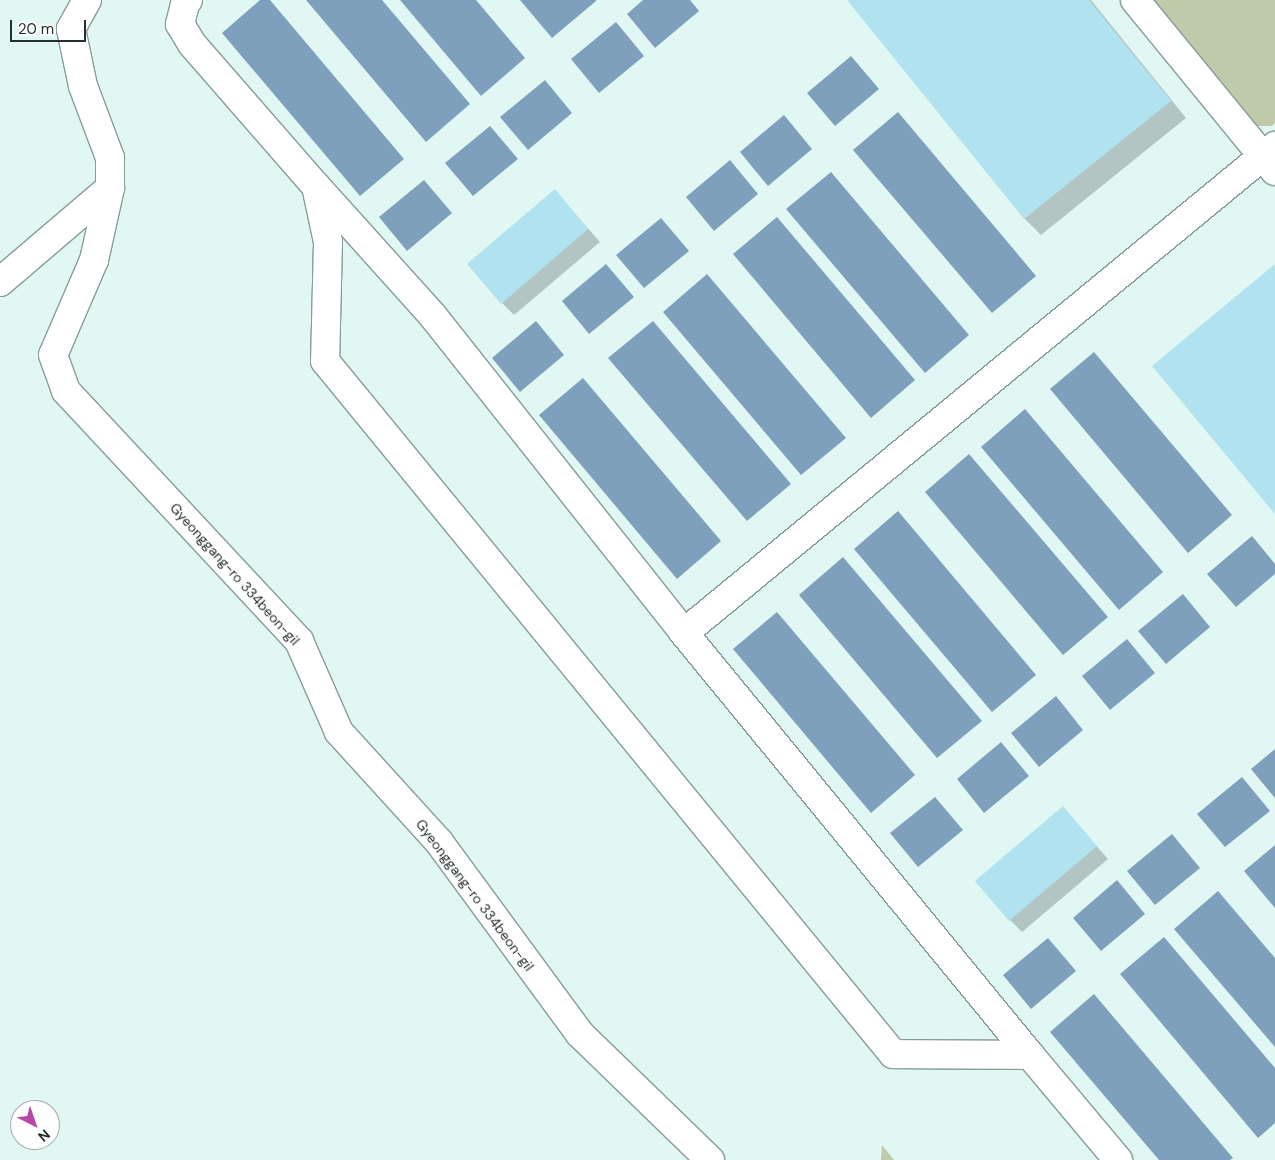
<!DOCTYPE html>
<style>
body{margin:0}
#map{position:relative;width:1275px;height:1160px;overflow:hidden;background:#e0f7f3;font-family:"DM Sans",sans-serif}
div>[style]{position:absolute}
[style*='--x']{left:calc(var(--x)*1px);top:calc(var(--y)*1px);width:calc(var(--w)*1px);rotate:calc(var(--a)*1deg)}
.green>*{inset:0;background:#becaaa}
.water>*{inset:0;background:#7ea0bc}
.shadow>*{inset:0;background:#0003}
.building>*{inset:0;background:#b0e3ef}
.roads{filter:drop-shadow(1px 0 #879d9a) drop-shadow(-1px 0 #879d9a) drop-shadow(0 1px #879d9a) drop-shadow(0 -1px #879d9a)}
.minor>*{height:28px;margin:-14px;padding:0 14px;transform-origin:14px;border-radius:14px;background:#fff}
span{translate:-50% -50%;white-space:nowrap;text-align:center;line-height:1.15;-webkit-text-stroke:4.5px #fefefe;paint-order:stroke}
.street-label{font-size:14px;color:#262f2d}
.north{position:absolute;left:10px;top:1100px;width:50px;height:50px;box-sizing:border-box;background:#fefefe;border:1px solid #a8abaa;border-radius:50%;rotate:139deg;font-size:14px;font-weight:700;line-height:20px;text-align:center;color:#262f2d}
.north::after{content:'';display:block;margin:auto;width:18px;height:22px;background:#b648a6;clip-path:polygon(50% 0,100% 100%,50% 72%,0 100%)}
.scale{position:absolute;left:10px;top:20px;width:76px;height:22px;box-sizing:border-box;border:2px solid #262f2d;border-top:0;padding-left:6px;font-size:15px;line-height:18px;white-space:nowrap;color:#262f2d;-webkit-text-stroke:4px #fefefe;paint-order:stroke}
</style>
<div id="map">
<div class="green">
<div style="clip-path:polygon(1152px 0,1275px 0,1275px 123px,1272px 126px,1256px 126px)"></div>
<div style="clip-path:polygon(882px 1145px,894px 1160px,881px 1160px)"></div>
</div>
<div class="water">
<div style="clip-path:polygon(260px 0,270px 0,404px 159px,360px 196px,222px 33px)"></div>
<div style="clip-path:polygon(306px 0,382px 0,470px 104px,426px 142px)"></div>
<div style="clip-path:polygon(400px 0,476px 0,525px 58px,481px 96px)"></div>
<div style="clip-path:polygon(520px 0,596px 0,596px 1px,552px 38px)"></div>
<div style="clip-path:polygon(643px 0,690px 0,699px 11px,655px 48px,627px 14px)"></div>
<div style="clip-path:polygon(616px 22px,644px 56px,599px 93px,571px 59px)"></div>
<div style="clip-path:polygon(851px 56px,879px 89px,835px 126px,807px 93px)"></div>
<div style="clip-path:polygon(545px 80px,572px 113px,528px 150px,500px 117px)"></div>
<div style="clip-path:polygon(898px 112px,1036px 276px,992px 313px,853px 150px)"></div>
<div style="clip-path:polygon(784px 115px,812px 149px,768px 186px,740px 152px)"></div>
<div style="clip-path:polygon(490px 126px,518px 159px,473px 196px,445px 163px)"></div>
<div style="clip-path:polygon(730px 160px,758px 194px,714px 231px,686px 197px)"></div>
<div style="clip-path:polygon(831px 172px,969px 335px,925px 373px,786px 209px)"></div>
<div style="clip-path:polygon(424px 180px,452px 213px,407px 251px,379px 217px)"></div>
<div style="clip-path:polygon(777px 217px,915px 380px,871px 418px,733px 254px)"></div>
<div style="clip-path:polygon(661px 218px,689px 251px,644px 288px,616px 255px)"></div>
<div style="clip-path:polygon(606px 264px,634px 297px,589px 334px,562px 301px)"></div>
<div style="clip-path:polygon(707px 274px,846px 438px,801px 475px,663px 312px)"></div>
<div style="clip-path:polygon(536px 321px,564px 355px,520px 392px,492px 358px)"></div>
<div style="clip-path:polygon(653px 321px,791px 484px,747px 521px,608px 358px)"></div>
<div style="clip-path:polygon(1094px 352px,1232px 515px,1188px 553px,1050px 389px)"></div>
<div style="clip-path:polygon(583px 378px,721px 541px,677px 579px,539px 415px)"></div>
<div style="clip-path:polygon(1025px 409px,1163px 572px,1119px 610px,981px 447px)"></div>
<div style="clip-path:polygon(969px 454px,1108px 617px,1063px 655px,925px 492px)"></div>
<div style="clip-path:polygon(898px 511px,1036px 675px,992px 712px,854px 549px)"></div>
<div style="clip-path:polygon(1252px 536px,1275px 564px,1275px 574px,1236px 607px,1207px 574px)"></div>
<div style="clip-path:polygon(843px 557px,982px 721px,937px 758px,799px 595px)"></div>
<div style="clip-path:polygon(1183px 594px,1210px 627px,1166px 664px,1138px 631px)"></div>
<div style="clip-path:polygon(777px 612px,915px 775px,871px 813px,733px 649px)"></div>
<div style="clip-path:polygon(1127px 639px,1155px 673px,1110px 710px,1082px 676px)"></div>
<div style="clip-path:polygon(1056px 696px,1083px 730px,1039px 767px,1011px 733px)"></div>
<div style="clip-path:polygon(1001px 742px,1029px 776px,984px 813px,957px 779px)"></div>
<div style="clip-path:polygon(1275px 749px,1275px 798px,1251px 769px)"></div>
<div style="clip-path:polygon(1242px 777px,1270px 811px,1225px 847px,1197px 814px)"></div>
<div style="clip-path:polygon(935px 797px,963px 830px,918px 867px,890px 833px)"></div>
<div style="clip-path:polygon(1172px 834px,1200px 868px,1155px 905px,1127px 871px)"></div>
<div style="clip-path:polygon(1275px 845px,1275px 908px,1244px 871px)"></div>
<div style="clip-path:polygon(1117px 880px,1145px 914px,1101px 951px,1073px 918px)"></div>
<div style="clip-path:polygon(1218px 891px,1275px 958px,1275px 1047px,1174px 929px)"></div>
<div style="clip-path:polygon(1164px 937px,1275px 1068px,1275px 1123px,1258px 1138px,1120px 974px)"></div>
<div style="clip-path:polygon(1048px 938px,1076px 971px,1031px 1009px,1003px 975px)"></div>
<div style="clip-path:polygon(1094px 994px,1233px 1158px,1230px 1160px,1159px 1160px,1050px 1032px)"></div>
</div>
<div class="shadow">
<div style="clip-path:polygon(849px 0,1091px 0,1186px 118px,1041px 235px,1025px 219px)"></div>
<div style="clip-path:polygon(555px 191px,600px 242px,514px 315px,502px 303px)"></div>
<div style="clip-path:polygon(1063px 808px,1108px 859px,1022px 932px,1010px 920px)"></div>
</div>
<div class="building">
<div style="clip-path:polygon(847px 0,1089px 0,1171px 101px,1024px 219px)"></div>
<div style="clip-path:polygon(555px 189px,588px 229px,501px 304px,467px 264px)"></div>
<div style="clip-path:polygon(1275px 264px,1275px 514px,1152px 366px)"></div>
<div style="clip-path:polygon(1063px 806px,1097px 846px,1009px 921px,975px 881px)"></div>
</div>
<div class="roads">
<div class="minor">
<div style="--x:87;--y:0;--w:33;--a:119"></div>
<div style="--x:71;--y:29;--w:58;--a:78.1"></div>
<div style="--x:83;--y:86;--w:77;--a:69.4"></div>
<div style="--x:110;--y:158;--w:30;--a:90"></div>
<div style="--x:188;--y:0;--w:5;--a:127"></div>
<div style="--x:185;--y:4;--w:21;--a:104"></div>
<div style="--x:180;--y:24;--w:23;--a:59"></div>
<div style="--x:192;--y:44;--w:189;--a:48.9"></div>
<div style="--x:316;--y:186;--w:57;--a:77.9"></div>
<div style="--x:328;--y:242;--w:119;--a:91.4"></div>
<div style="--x:325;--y:361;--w:896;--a:50.66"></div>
<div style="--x:893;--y:1054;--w:137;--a:0.4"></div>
<div style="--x:1030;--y:1055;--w:137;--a:50"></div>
<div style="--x:1135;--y:0;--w:221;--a:50.7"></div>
<div style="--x:317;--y:187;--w:173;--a:48"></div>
<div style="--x:433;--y:316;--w:404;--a:51.6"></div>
<div style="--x:0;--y:282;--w:145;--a:-40.5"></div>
<div style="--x:110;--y:188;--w:74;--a:102.5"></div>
<div style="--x:94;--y:260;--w:103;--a:113.3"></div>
<div style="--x:53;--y:355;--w:38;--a:70"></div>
<div style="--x:66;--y:391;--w:342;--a:47"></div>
<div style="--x:299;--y:641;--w:99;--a:66.3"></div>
<div style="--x:339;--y:732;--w:149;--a:47.7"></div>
<div style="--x:439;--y:842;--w:238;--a:53.7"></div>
<div style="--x:580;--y:1034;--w:181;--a:44.1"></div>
<div style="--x:1030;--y:1055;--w:546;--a:-129.35"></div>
<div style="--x:684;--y:633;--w:766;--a:-39.49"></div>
</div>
</div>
<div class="street-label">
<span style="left:235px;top:574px;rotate:48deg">Gyeonggang-ro 334beon-gil</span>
<span style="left:475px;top:895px;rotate:53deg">Gyeonggang-ro 334beon-gil</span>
</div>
<div class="north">N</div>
<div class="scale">20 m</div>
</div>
